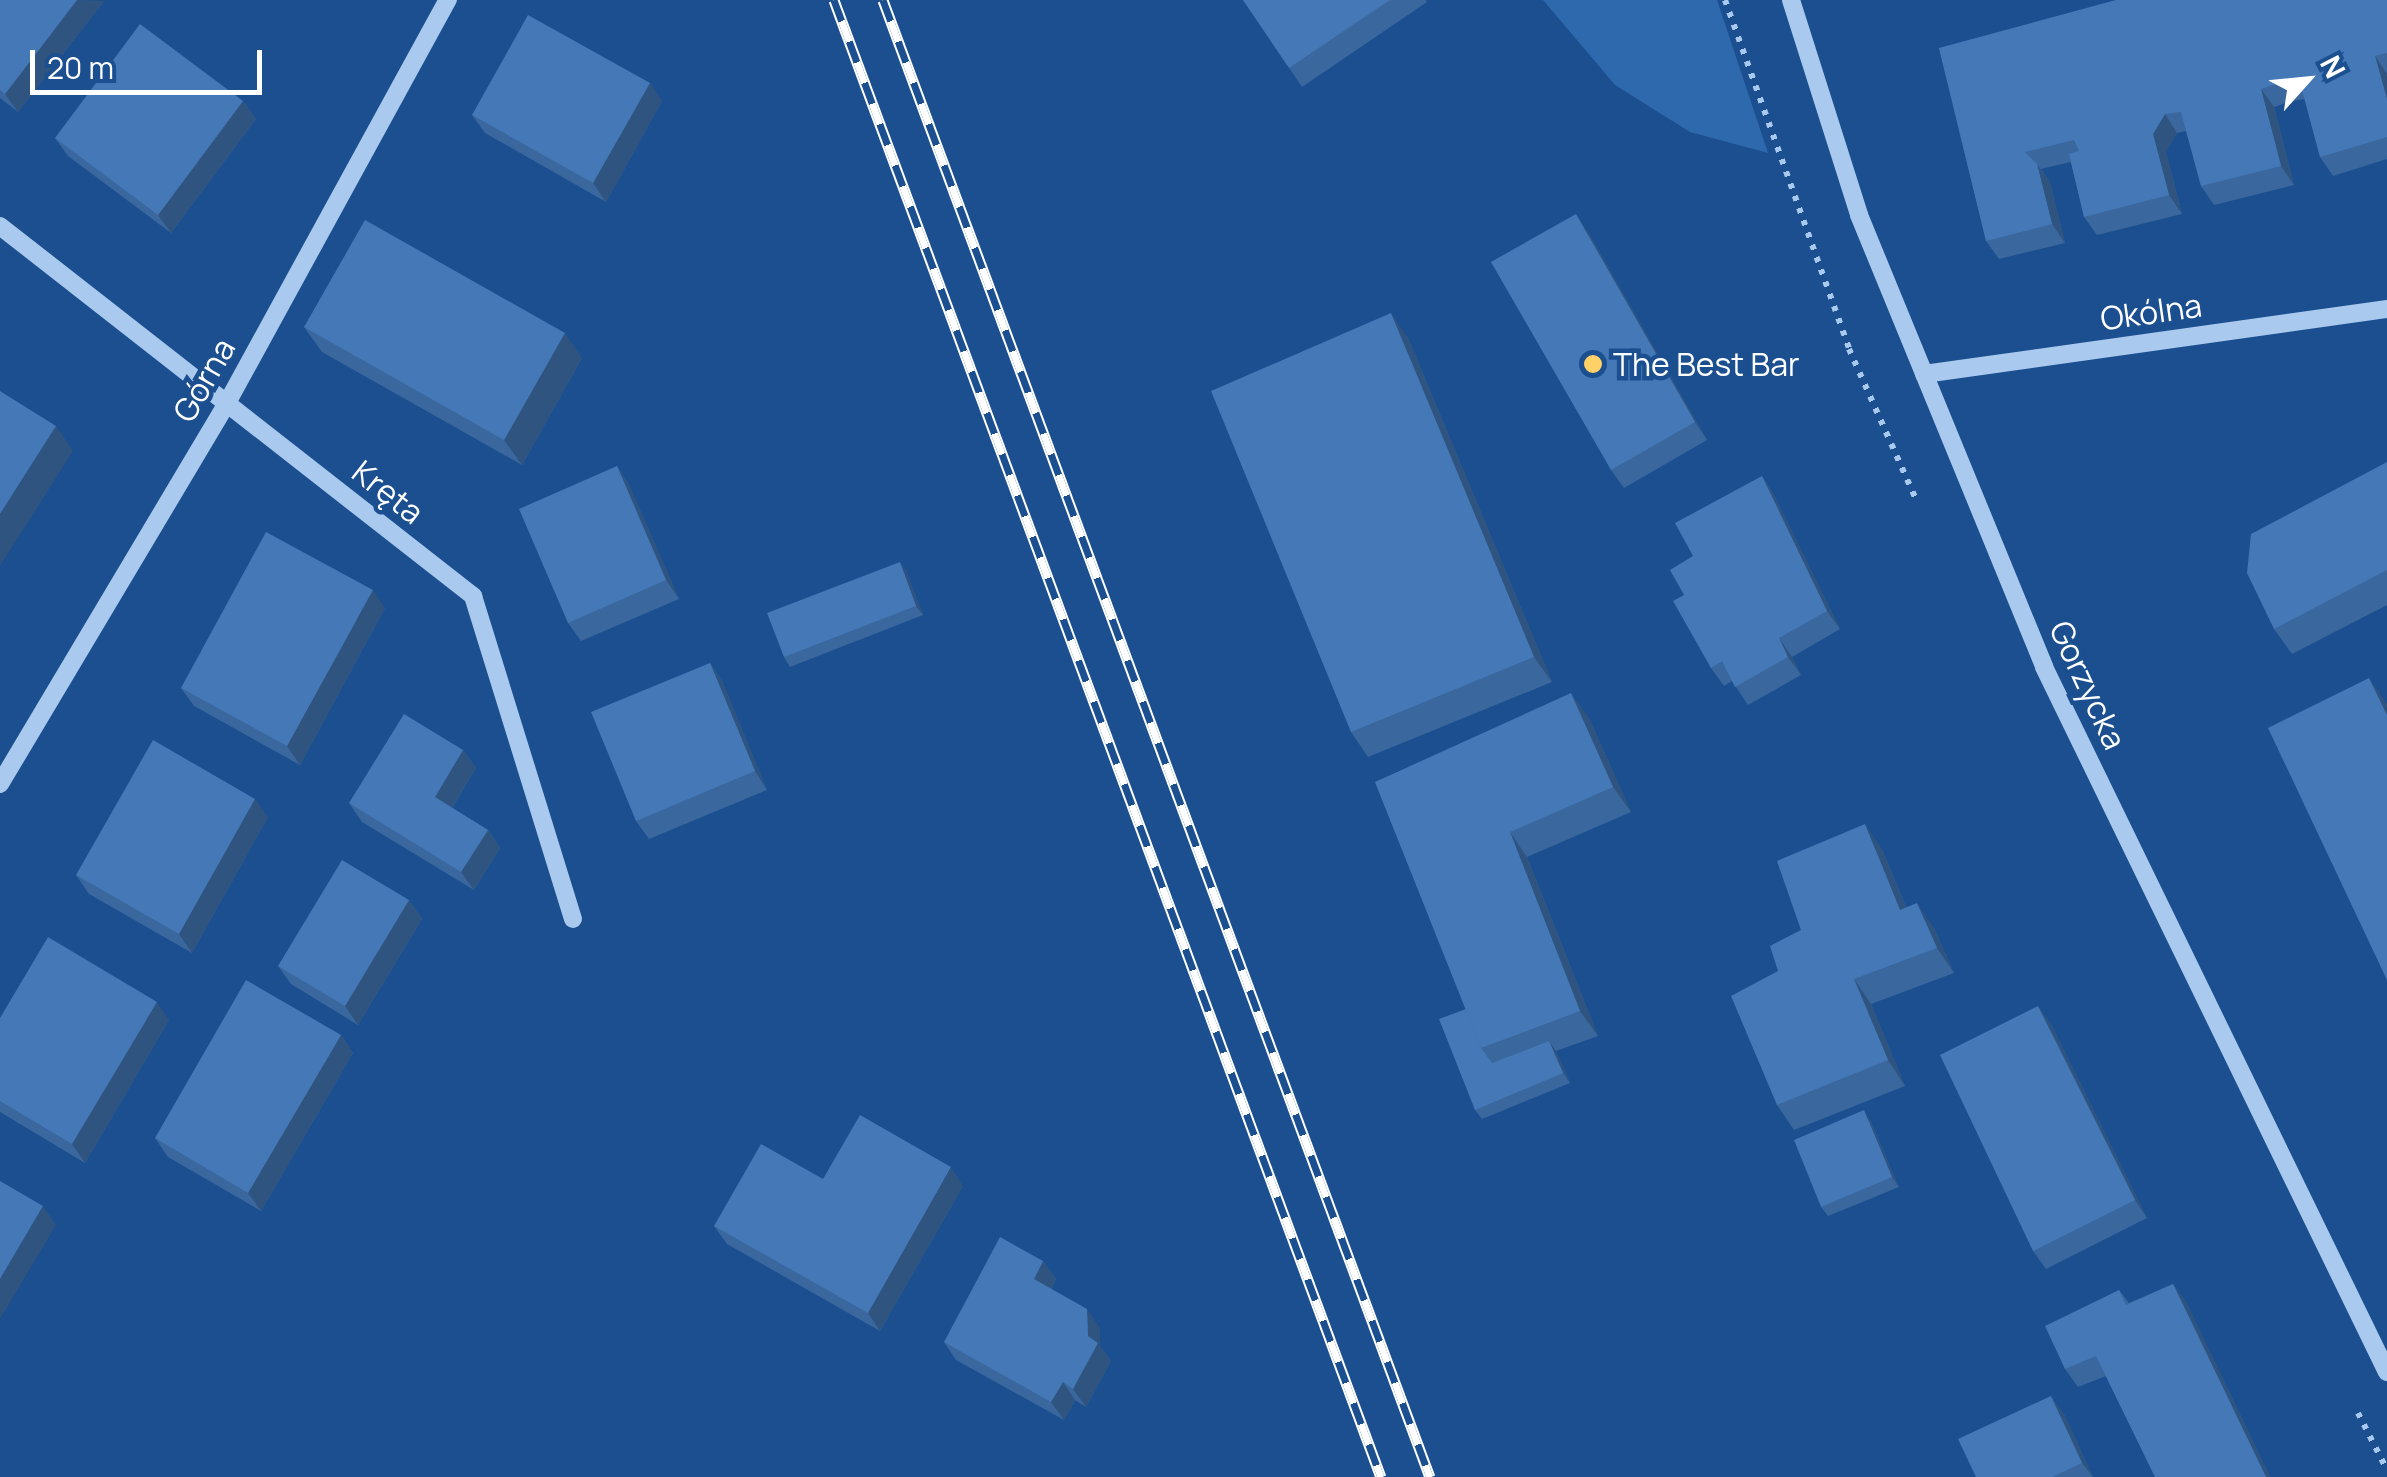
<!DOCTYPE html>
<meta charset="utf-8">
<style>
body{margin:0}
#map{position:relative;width:2387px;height:1477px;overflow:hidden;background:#1b4f8f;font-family:Manrope,sans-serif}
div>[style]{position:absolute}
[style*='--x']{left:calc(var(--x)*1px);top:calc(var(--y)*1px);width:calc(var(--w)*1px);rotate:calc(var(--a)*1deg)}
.green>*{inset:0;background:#2e69ad}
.path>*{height:6px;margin-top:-3px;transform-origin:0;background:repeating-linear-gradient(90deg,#a9c9ee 0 5px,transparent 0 13px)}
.minor>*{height:18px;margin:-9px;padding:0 9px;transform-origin:9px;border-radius:9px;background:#a9c9ee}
.rail>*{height:11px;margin-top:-5.5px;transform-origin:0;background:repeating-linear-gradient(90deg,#1b4f8f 0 22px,#fff 0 44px);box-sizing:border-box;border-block:2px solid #fff}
.wall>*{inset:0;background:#3a679d}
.shaded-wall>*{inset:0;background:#305480}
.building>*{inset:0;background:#4478b7}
.dots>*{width:28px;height:28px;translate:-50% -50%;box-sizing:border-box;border:5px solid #1b4f8f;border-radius:50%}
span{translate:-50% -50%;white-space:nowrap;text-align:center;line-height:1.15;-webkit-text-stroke:9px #1b4f8f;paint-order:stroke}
.street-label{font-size:32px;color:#fff}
.poi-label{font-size:32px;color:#fff}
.left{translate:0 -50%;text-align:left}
.north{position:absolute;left:2257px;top:30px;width:100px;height:100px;-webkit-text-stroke:8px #1b4f8f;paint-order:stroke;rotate:63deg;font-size:28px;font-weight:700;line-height:40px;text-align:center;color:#fff}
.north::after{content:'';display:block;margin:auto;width:35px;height:45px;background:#fff;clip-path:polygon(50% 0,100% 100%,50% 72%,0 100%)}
.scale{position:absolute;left:30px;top:50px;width:232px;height:45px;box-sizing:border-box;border:5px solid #fff;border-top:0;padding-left:12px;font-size:30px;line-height:35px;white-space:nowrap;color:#fff;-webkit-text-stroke:8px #1b4f8f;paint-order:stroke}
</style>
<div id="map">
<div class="green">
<div style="clip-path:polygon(1543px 0,1717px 0,1768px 153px,1690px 132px,1615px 85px)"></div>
</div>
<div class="path">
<div style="--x:1725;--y:0;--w:370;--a:70.4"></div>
<div style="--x:1849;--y:349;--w:167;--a:66"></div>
<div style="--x:2358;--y:1413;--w:64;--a:63"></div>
</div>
<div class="minor">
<div style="--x:1791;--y:0;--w:225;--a:72.4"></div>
<div style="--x:1859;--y:215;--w:488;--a:67.7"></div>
<div style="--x:2044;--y:667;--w:784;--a:64.06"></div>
<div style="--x:0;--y:226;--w:601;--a:38.03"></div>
<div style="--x:473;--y:596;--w:338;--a:72.8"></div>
<div style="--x:1924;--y:374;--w:468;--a:-8"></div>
<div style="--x:0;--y:784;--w:443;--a:-59.2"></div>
<div style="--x:227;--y:403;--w:460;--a:-61.3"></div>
</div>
<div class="rail">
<div style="--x:834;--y:0;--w:1575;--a:69.68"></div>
<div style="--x:883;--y:0;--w:1575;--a:69.68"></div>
</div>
<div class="wall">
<div style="clip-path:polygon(0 0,104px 1px,18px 112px,0 98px)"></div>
<div style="clip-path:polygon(1243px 0,1426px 0,1427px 2px,1302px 87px)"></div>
<div style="clip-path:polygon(2387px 0,2387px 159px,2333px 176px,2320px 157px,2305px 99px,2292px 101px,2274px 107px,2294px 185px,2214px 205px,2201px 186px,2186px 131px,2177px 133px,2166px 152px,2182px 214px,2097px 235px,2084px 217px,2071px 162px,2041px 169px,2050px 182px,2065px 243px,1999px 259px,1986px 241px,1939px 48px)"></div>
<div style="clip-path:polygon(243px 101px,256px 119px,171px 233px,68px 156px,55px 138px)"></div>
<div style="clip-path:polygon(662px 101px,606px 202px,485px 133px,472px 115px)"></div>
<div style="clip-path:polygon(1588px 232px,1707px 440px,1624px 488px,1611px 470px)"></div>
<div style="clip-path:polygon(304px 327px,582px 358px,522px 465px,322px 352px)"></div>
<div style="clip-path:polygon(1408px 338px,1552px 682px,1368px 757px,1351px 732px)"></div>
<div style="clip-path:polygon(2387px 462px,2387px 605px,2292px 654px,2274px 629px)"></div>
<div style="clip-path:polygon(617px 466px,629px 485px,679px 599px,581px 641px,568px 623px)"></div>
<div style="clip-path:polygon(1762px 476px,1774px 495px,1840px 629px,1792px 657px,1801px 675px,1748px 705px,1732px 681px,1724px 686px,1711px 668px,1684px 595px,1693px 556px)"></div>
<div style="clip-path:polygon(906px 571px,923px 615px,790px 667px,784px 657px)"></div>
<div style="clip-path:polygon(385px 608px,300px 765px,194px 706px,181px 688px)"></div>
<div style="clip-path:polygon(710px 663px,722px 681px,767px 790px,649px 839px,636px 821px)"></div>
<div style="clip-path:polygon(1589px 718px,1631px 812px,1527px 857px,1598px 1036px,1556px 1051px,1570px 1083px,1482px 1119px,1475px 1110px,1466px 1009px,1375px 782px)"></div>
<div style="clip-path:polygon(463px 750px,476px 768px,452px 808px,488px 830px,500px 848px,474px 890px,362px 822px,349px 803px)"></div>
<div style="clip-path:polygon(268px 817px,192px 953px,89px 894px,76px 875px)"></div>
<div style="clip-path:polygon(1882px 849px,1906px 907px,1934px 928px,1954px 973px,1871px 1004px,1905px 1086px,1794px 1130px,1777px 1105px,1778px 971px,1801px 930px)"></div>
<div style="clip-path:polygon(409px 900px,422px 919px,358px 1025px,291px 984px,278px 966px)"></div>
<div style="clip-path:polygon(0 1018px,169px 1020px,85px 1163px,0 1112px)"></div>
<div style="clip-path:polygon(2051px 1024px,2147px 1218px,2046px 1269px,2033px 1251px)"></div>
<div style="clip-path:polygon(341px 1035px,353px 1053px,261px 1211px,168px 1157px,155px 1138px)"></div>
<div style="clip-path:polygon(1870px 1120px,1899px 1187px,1828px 1216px,1821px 1207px)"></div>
<div style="clip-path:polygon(823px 1179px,963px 1186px,880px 1331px,727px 1244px,714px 1226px)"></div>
<div style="clip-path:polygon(1043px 1261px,1056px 1279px,1051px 1289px,1100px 1328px,1100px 1346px,1111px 1361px,1086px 1407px,1075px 1400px,1064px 1420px,956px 1360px,944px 1342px)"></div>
<div style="clip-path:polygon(2173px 1284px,2186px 1302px,2270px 1477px,2155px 1477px,2106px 1376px,2078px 1387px,2065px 1369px,2119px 1290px,2129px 1303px)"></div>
<div style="clip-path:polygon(2064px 1414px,2093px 1477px,1976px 1477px)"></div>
</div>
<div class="shaded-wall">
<div style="clip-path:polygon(77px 0,104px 1px,18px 112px,5px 94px)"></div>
<div style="clip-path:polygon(2375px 56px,2387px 74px,2387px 99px)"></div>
<div style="clip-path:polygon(650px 83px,662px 101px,606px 202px,593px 183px)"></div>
<div style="clip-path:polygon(2261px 89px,2274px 107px,2294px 185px,2281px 166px)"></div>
<div style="clip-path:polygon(243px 101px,256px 119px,171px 233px,158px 215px)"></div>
<div style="clip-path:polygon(2165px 114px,2177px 133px,2166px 152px,2182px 214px,2169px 195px,2153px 134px)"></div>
<div style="clip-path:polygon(2037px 164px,2050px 182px,2065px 243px,2052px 224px)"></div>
<div style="clip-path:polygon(1576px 214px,1588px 232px,1707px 440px,1695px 422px)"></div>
<div style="clip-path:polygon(1391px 313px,1408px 338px,1552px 682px,1534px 657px)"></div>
<div style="clip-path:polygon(565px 333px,582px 358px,522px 465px,504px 440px)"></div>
<div style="clip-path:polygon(56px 426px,73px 451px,0 566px,0 514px)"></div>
<div style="clip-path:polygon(617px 466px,629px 485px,679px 599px,666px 580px)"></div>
<div style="clip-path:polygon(1762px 476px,1774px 495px,1840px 629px,1827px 611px)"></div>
<div style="clip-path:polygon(900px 562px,906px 571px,923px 615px,916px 606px)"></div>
<div style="clip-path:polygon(373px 590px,385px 608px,300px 765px,287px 746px)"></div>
<div style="clip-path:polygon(1779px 638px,1792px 657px,1801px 675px,1788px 657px)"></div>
<div style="clip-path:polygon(710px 663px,722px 681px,767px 790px,755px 771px)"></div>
<div style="clip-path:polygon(2369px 678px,2387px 704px,2387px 715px)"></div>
<div style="clip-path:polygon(1571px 693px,1589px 718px,1631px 812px,1613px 787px)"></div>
<div style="clip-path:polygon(463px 750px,476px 768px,447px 815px,435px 797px)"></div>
<div style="clip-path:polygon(255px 799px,268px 817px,192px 953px,179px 934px)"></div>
<div style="clip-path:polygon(1865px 824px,1882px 849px,1917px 935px,1900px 910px)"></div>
<div style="clip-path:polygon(488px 830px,500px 848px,474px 890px,461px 872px)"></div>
<div style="clip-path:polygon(1510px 832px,1527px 857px,1598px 1036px,1580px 1011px)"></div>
<div style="clip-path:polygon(409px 900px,422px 919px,358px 1025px,345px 1006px)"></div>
<div style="clip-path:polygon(1917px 903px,1934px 928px,1954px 973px,1937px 948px)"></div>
<div style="clip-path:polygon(1854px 979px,1871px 1004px,1905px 1086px,1888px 1060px)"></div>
<div style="clip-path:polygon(157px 1002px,169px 1020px,85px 1163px,72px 1144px)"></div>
<div style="clip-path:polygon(2038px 1006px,2051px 1024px,2147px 1218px,2135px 1200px)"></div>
<div style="clip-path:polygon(341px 1035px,353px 1053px,261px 1211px,248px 1193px)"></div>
<div style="clip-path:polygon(1549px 1041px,1556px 1051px,1570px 1083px,1563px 1073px)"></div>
<div style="clip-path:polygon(1864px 1110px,1870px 1120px,1899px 1187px,1892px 1177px)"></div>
<div style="clip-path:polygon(951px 1167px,963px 1186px,880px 1331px,868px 1313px)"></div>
<div style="clip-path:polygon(43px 1206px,56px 1225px,0 1319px,0 1279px)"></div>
<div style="clip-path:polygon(1043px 1261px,1056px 1279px,1046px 1297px,1034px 1279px)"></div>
<div style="clip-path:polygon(2173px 1284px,2186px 1302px,2270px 1477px,2266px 1477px)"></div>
<div style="clip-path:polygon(1087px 1309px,1100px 1328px,1100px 1346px,1111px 1361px,1086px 1407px,1073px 1389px,1088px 1336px)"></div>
<div style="clip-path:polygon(1063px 1382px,1075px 1400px,1064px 1420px,1051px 1402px)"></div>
<div style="clip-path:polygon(2051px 1396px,2064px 1414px,2093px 1477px,2082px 1463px)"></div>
</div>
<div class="building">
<div style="clip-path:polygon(0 0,77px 0,5px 94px,0 90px)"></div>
<div style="clip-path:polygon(1243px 0,1390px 0,1289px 68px)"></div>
<div style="clip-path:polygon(2116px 0,2387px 0,2387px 53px,2375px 56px,2387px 99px,2387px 137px,2320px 157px,2299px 79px,2279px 83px,2261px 89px,2281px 166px,2201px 186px,2181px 112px,2165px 114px,2153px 134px,2169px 195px,2084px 217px,2069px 154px,2079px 151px,2074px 140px,2025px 152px,2037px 164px,2052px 224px,1986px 241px,1939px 48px)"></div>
<div style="clip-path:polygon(528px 15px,650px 83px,593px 183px,472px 115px)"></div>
<div style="clip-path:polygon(140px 24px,243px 101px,158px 215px,55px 138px)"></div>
<div style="clip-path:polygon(1576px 214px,1695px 422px,1611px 470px,1491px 262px)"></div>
<div style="clip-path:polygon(365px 220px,565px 333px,504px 440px,304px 327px)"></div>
<div style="clip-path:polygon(1391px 313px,1534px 657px,1351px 732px,1211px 391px)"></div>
<div style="clip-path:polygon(0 391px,56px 426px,0 514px)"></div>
<div style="clip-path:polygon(2387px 462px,2387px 570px,2274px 629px,2247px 573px,2251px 534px)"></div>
<div style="clip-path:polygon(617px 466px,666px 580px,568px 623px,519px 509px)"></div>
<div style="clip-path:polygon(1762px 476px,1827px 611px,1779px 638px,1788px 657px,1735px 687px,1722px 661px,1711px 668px,1673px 601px,1684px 595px,1670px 570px,1693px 556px,1675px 523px)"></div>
<div style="clip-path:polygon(266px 532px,373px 590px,287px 746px,181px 688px)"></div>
<div style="clip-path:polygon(900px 562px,916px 606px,784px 657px,767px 613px)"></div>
<div style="clip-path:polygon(710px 663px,755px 771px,636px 821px,591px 712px)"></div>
<div style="clip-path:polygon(2369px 678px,2387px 715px,2387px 980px,2268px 728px)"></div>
<div style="clip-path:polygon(1571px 693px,1613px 787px,1510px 832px,1580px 1011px,1481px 1048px,1375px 782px)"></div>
<div style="clip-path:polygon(404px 714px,463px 750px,435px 797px,488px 830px,461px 872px,349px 803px)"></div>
<div style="clip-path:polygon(153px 740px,255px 799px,179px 934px,76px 875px)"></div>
<div style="clip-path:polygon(1865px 824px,1900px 910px,1917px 903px,1937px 948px,1854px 979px,1888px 1060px,1777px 1105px,1731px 996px,1778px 971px,1770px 946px,1801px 930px,1777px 861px)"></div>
<div style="clip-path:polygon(342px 860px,409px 900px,345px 1006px,278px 966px)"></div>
<div style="clip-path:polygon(48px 937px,157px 1002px,72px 1144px,0 1101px,0 1018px)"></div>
<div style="clip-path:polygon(246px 980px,341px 1035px,248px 1193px,155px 1138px)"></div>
<div style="clip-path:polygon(2038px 1006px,2135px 1200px,2033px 1251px,1940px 1055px)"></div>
<div style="clip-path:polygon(1466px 1009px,1481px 1048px,1492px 1063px,1549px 1041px,1563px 1073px,1475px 1110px,1439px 1019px)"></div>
<div style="clip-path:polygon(1864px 1110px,1892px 1177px,1821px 1207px,1794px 1140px)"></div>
<div style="clip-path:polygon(860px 1115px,951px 1167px,868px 1313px,714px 1226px,761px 1144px,823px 1179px)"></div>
<div style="clip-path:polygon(0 1181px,43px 1206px,0 1279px)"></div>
<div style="clip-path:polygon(1000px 1237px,1043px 1261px,1034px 1279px,1087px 1309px,1088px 1336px,1098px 1343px,1073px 1389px,1063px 1382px,1051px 1402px,944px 1342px)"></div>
<div style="clip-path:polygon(2173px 1284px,2266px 1477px,2155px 1477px,2096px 1356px,2065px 1369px,2045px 1326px,2119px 1290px,2126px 1305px)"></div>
<div style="clip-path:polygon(2051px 1396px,2082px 1463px,2052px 1477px,1976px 1477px,1958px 1439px)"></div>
</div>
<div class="dots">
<div style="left:1593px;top:364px;background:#ffd166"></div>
</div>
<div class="street-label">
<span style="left:2151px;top:312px;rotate:-8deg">Okólna</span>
<span style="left:204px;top:380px;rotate:-60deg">Górna</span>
<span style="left:388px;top:492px;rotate:38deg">Kręta</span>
<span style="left:2088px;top:685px;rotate:65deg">Gorzycka</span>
</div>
<div class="poi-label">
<span class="left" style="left:1613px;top:364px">The Best Bar</span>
</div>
<div class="north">N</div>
<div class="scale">20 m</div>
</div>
